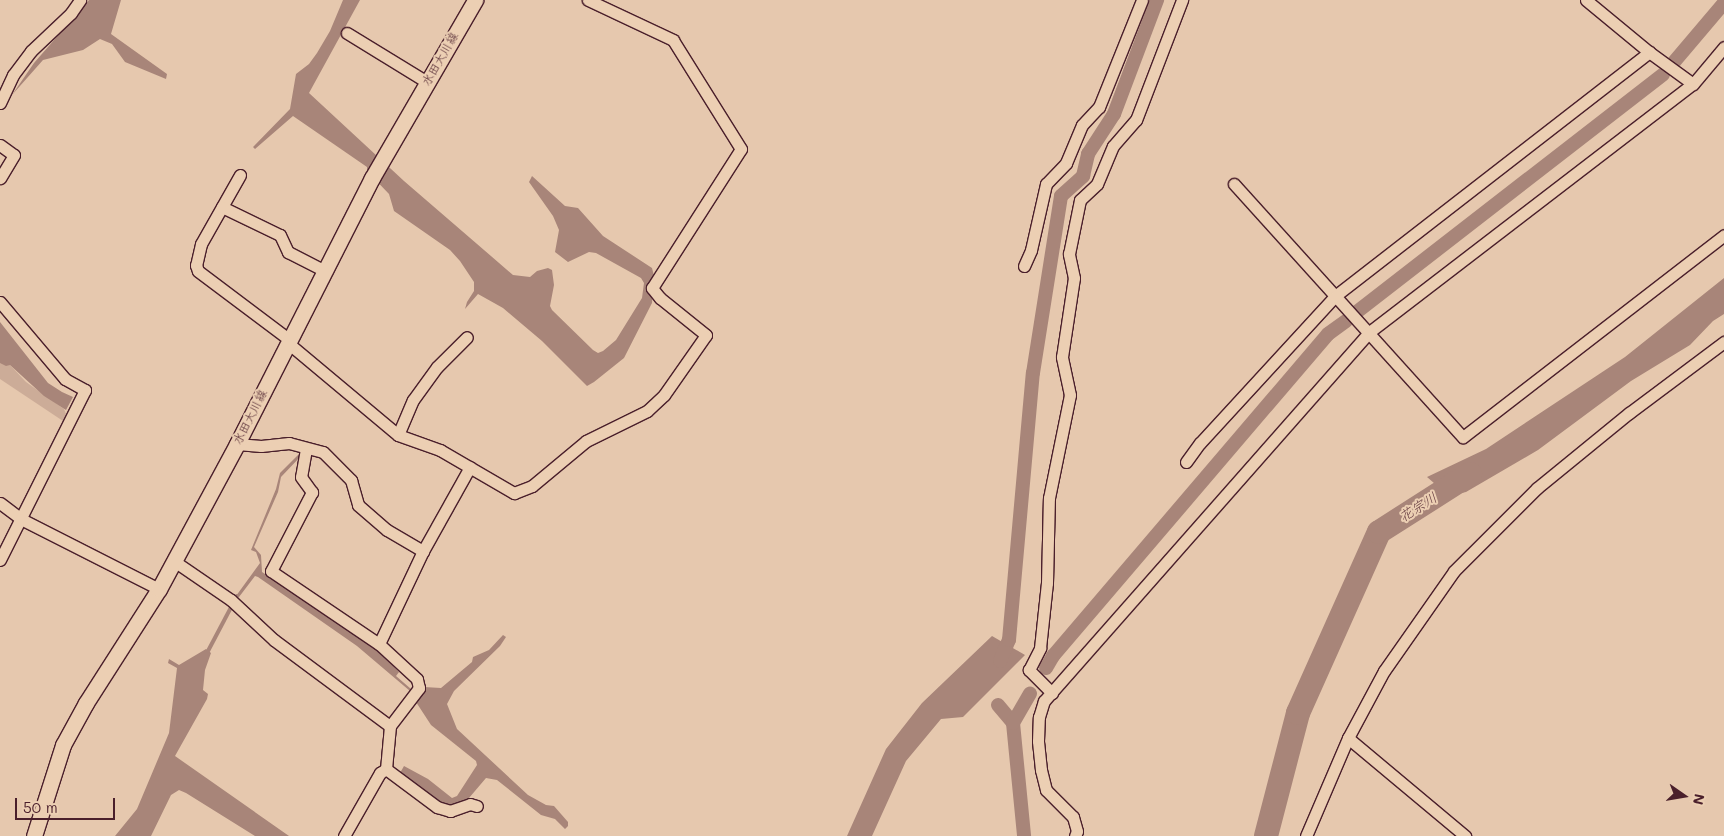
<!DOCTYPE html>
<meta charset="utf-8">
<style>
body{margin:0}
#map{position:relative;width:1724px;height:836px;overflow:hidden;background:#e6c8ae;font-family:Mali,"Klee One",sans-serif}
div>[style]{position:absolute}
[style*='--x']{left:calc(var(--x)*1px);top:calc(var(--y)*1px);width:calc(var(--w)*1px);rotate:calc(var(--a)*1deg)}
.green>*{inset:0;background:#ccac98}
.water>*{inset:0;background:#a88579}
.stream>*{height:4px;margin:-2px;padding:0 2px;transform-origin:2px;border-radius:2px;background:#a88579}
.canal>*{height:14px;margin:-7px;padding:0 7px;transform-origin:7px;border-radius:7px;background:#a88579}
.river>*{height:24px;margin:-12px;padding:0 12px;transform-origin:12px;border-radius:12px;background:#a88579}
.roads{filter:drop-shadow(1px 0 #4a1f2b) drop-shadow(-1px 0 #4a1f2b) drop-shadow(0 1px #4a1f2b) drop-shadow(0 -1px #4a1f2b)}
.minor>*{height:11px;margin:-5.5px;padding:0 5.5px;transform-origin:5.5px;border-radius:5.5px;background:#eccfb3}
.secondary>*{height:15px;margin:-7.5px;padding:0 7.5px;transform-origin:7.5px;border-radius:7.5px;background:#eccfb3}
span{translate:-50% -50%;white-space:nowrap;text-align:center;line-height:1.15;-webkit-text-stroke:4px #eccfb3;paint-order:stroke}
.street-label{font-size:12px;color:#4a1f2b}
.water-label{font-size:14px;color:#62383e;font-style:italic}
.north{position:absolute;left:1659px;top:771px;width:50px;height:50px;-webkit-text-stroke:4px #eccfb3;paint-order:stroke;rotate:103deg;font-size:14px;font-weight:700;line-height:20px;text-align:center;color:#4a1f2b}
.north::after{content:'';display:block;margin:auto;width:18px;height:22px;background:#4a1f2b;clip-path:polygon(50% 0,100% 100%,50% 72%,0 100%)}
.scale{position:absolute;left:15px;top:798px;width:100px;height:22px;box-sizing:border-box;border:2px solid #4a1f2b;border-top:0;padding-left:6px;font-size:15px;line-height:18px;white-space:nowrap;color:#4a1f2b;-webkit-text-stroke:4px #eccfb3;paint-order:stroke}
</style>
<div id="map">
<div class="green">
<div style="clip-path:polygon(0 360px,10px 365px,26px 382px,64px 409px,66px 414px,63px 421px,0 379px)"></div>
</div>
<div class="water">
<div style="clip-path:polygon(89px 0,121px 0,111px 34px,167px 74px,166px 79px,125px 62px,112px 44px,100px 39px,83px 50px,43px 60px,12px 95px,34px 63px)"></div>
<div style="clip-path:polygon(343px 0,360px 0,309px 93px,404px 181px,513px 275px,530px 277px,537px 271px,548px 268px,552px 270px,554px 285px,550px 306px,552px 310px,593px 350px,598px 353px,603px 351px,616px 340px,642px 298px,644px 283px,641px 278px,596px 253px,589px 252px,568px 262px,555px 252px,559px 230px,553px 216px,529px 182px,532px 176px,565px 206px,578px 208px,603px 236px,652px 268px,654px 276px,652px 303px,624px 358px,594px 382px,587px 386px,542px 341px,503px 308px,478px 294px,465px 309px,467px 302px,474px 291px,474px 282px,460px 261px,450px 250px,394px 211px,389px 194px,367px 171px,367px 167px,293px 116px,255px 149px,253px 147px,290px 109px,296px 74px,309px 64px,317px 53px,330px 31px)"></div>
<div style="clip-path:polygon(1724px 278px,1724px 314px,1713px 321px,1690px 345px,1631px 381px,1538px 450px,1466px 492px,1449px 496px,1427px 477px,1486px 449px,1625px 357px)"></div>
<div style="clip-path:polygon(0 322px,48px 383px,62px 392px,73px 397px,66px 410px,44px 396px,10px 365px,6px 366px,0 363px)"></div>
<div style="clip-path:polygon(299px 454px,301px 456px,281px 477px,278px 492px,254px 547px,261px 555px,262px 572px,371px 645px,399px 672px,396px 676px,411px 689px,410px 691px,357px 646px,258px 577px,255px 576px,239px 597px,236px 596px,260px 563px,256px 552px,251px 550px,276px 489px,280px 473px)"></div>
<div style="clip-path:polygon(503px 635px,506px 637px,500px 646px,454px 691px,447px 704px,457px 729px,528px 795px,546px 805px,554px 806px,568px 822px,568px 826px,565px 829px,555px 819px,541px 815px,497px 780px,486px 778px,469px 798px,454px 805px,438px 803px,400px 773px,404px 766px,428px 779px,452px 798px,457px 796px,477px 765px,476px 761px,431px 725px,416px 702px,424px 687px,441px 688px,472px 662px,473px 657px,489px 650px)"></div>
<div style="clip-path:polygon(992px 636px,1025px 655px,963px 717px,941px 719px,906px 761px,872px 836px,847px 836px,886px 749px,922px 703px)"></div>
<div style="clip-path:polygon(206px 649px,211px 653px,205px 670px,203px 690px,208px 694px,207px 699px,175px 756px,289px 836px,255px 836px,186px 793px,179px 790px,171px 795px,151px 836px,115px 836px,137px 809px,169px 733px,177px 668px,168px 663px,169px 659px,179px 665px)"></div>
</div>
<div class="stream">
<div style="--x:208;--y:651;--w:62;--a:-62.2"></div>
</div>
<div class="canal">
<div style="--x:1674;--y:62;--w:77;--a:-49.7"></div>
<div style="--x:1358;--y:311;--w:386;--a:-37.8"></div>
<div style="--x:1000;--y:661;--w:23;--a:-67"></div>
<div style="--x:1009;--y:640;--w:268;--a:-84.9"></div>
<div style="--x:1033;--y:373;--w:179;--a:-81"></div>
<div style="--x:1061;--y:196;--w:30;--a:-42"></div>
<div style="--x:1083;--y:176;--w:23;--a:-77"></div>
<div style="--x:1088;--y:154;--w:48;--a:-57"></div>
<div style="--x:1114;--y:114;--w:122;--a:-69.3"></div>
<div style="--x:1046;--y:668;--w:14;--a:-60"></div>
<div style="--x:1053;--y:656;--w:423;--a:-49.5"></div>
<div style="--x:1328;--y:334;--w:22;--a:-36"></div>
<div style="--x:998;--y:705;--w:23;--a:50"></div>
<div style="--x:1013;--y:723;--w:114;--a:84.4"></div>
<div style="--x:1013;--y:723;--w:34;--a:-60"></div>
</div>
<div class="river">
<div style="--x:1266;--y:836;--w:127;--a:-75.4"></div>
<div style="--x:1298;--y:713;--w:198;--a:-65.9"></div>
<div style="--x:1379;--y:532;--w:108;--a:-32.5"></div>
</div>
<div class="roads">
<div class="minor">
<div style="--x:1586;--y:0;--w:82;--a:39.5"></div>
<div style="--x:1649;--y:52;--w:54;--a:36"></div>
<div style="--x:347;--y:33;--w:94;--a:31.5"></div>
<div style="--x:0;--y:103;--w:31;--a:-65"></div>
<div style="--x:13;--y:75;--w:30;--a:-53"></div>
<div style="--x:31;--y:51;--w:55;--a:-43.5"></div>
<div style="--x:71;--y:13;--w:16;--a:-55"></div>
<div style="--x:0;--y:145;--w:17;--a:36"></div>
<div style="--x:14;--y:155;--w:27;--a:121"></div>
<div style="--x:240;--y:175;--w:79;--a:119.5"></div>
<div style="--x:201;--y:244;--w:22;--a:103"></div>
<div style="--x:196;--y:265;--w:6;--a:72"></div>
<div style="--x:198;--y:271;--w:115;--a:36.9"></div>
<div style="--x:1234;--y:184;--w:341;--a:47.9"></div>
<div style="--x:1463;--y:437;--w:330;--a:-37.7"></div>
<div style="--x:222;--y:207;--w:64;--a:25.8"></div>
<div style="--x:280;--y:235;--w:19;--a:65"></div>
<div style="--x:288;--y:252;--w:42;--a:27.2"></div>
<div style="--x:1024;--y:266;--w:17;--a:-66"></div>
<div style="--x:1031;--y:250;--w:68;--a:-77.2"></div>
<div style="--x:1046;--y:184;--w:29;--a:-46"></div>
<div style="--x:1066;--y:163;--w:41;--a:-67.2"></div>
<div style="--x:1082;--y:125;--w:25;--a:-47"></div>
<div style="--x:1099;--y:107;--w:115;--a:-68.1"></div>
<div style="--x:0;--y:302;--w:101;--a:49.8"></div>
<div style="--x:65;--y:379;--w:23;--a:29"></div>
<div style="--x:85;--y:390;--w:190;--a:116.6"></div>
<div style="--x:288;--y:343;--w:143;--a:39.9"></div>
<div style="--x:398;--y:435;--w:45;--a:19.7"></div>
<div style="--x:440;--y:450;--w:86;--a:30.2"></div>
<div style="--x:514;--y:493;--w:19;--a:-21"></div>
<div style="--x:532;--y:486;--w:70;--a:-39.8"></div>
<div style="--x:586;--y:441;--w:68;--a:-26.2"></div>
<div style="--x:647;--y:411;--w:23;--a:-43"></div>
<div style="--x:664;--y:395;--w:73;--a:-55"></div>
<div style="--x:706;--y:335;--w:59;--a:-141.2"></div>
<div style="--x:660;--y:298;--w:13;--a:-129"></div>
<div style="--x:652;--y:288;--w:165;--a:-57.4"></div>
<div style="--x:741;--y:149;--w:128;--a:-122"></div>
<div style="--x:673;--y:40;--w:94;--a:-154.8"></div>
<div style="--x:398;--y:435;--w:38;--a:-67"></div>
<div style="--x:413;--y:400;--w:41;--a:-54"></div>
<div style="--x:437;--y:367;--w:42;--a:-45"></div>
<div style="--x:237;--y:444;--w:24;--a:5"></div>
<div style="--x:261;--y:446;--w:28;--a:-6"></div>
<div style="--x:289;--y:443;--w:35;--a:15"></div>
<div style="--x:323;--y:452;--w:40;--a:45"></div>
<div style="--x:351;--y:480;--w:26;--a:74"></div>
<div style="--x:358;--y:505;--w:38;--a:41"></div>
<div style="--x:387;--y:530;--w:42;--a:30.3"></div>
<div style="--x:306;--y:449;--w:28;--a:100"></div>
<div style="--x:301;--y:477;--w:19;--a:54"></div>
<div style="--x:312;--y:492;--w:89;--a:117.4"></div>
<div style="--x:271;--y:571;--w:130;--a:34.1"></div>
<div style="--x:1186;--y:462;--w:24;--a:-54"></div>
<div style="--x:1200;--y:443;--w:200;--a:-47.4"></div>
<div style="--x:1335;--y:296;--w:398;--a:-37.8"></div>
<div style="--x:0;--y:503;--w:26;--a:37"></div>
<div style="--x:21;--y:519;--w:155;--a:26.9"></div>
<div style="--x:174;--y:561;--w:69;--a:34.4"></div>
<div style="--x:231;--y:600;--w:59;--a:42.9"></div>
<div style="--x:274;--y:640;--w:144;--a:36.6"></div>
<div style="--x:390;--y:726;--w:48;--a:-52.7"></div>
<div style="--x:419;--y:688;--w:9;--a:-103"></div>
<div style="--x:417;--y:679;--w:52;--a:-137.4"></div>
<div style="--x:379;--y:644;--w:103;--a:-64.7"></div>
<div style="--x:423;--y:551;--w:96;--a:-60.8"></div>
<div style="--x:1052;--y:693;--w:33;--a:-135"></div>
<div style="--x:1029;--y:670;--w:25;--a:-63"></div>
<div style="--x:1040;--y:648;--w:65;--a:-83.9"></div>
<div style="--x:1047;--y:583;--w:85;--a:-88.7"></div>
<div style="--x:1049;--y:498;--w:105;--a:-78.5"></div>
<div style="--x:1070;--y:395;--w:39;--a:-102"></div>
<div style="--x:1062;--y:357;--w:80;--a:-81.4"></div>
<div style="--x:1074;--y:278;--w:25;--a:-102"></div>
<div style="--x:1069;--y:254;--w:55;--a:-78.5"></div>
<div style="--x:1080;--y:200;--w:23;--a:-43"></div>
<div style="--x:1097;--y:184;--w:41;--a:-67.2"></div>
<div style="--x:1113;--y:146;--w:35;--a:-49"></div>
<div style="--x:1136;--y:120;--w:129;--a:-69"></div>
<div style="--x:1348;--y:738;--w:153;--a:39.9"></div>
<div style="--x:386;--y:769;--w:64;--a:36.7"></div>
<div style="--x:437;--y:807;--w:14;--a:17"></div>
<div style="--x:450;--y:811;--w:21;--a:-19"></div>
<div style="--x:470;--y:804;--w:7;--a:16"></div>
<div style="--x:344;--y:836;--w:73;--a:-60.3"></div>
<div style="--x:380;--y:773;--w:7;--a:-34"></div>
<div style="--x:386;--y:769;--w:43;--a:-84.7"></div>
<div style="--x:1075;--y:836;--w:5;--a:-68"></div>
<div style="--x:1077;--y:831;--w:15;--a:-106"></div>
<div style="--x:1073;--y:817;--w:38;--a:-135"></div>
<div style="--x:1046;--y:790;--w:21;--a:-104"></div>
<div style="--x:1041;--y:770;--w:29;--a:-96"></div>
<div style="--x:1038;--y:741;--w:24;--a:-88"></div>
<div style="--x:1039;--y:717;--w:17;--a:-73"></div>
<div style="--x:1044;--y:701;--w:490;--a:-48.6"></div>
<div style="--x:1368;--y:333;--w:409;--a:-37.5"></div>
<div style="--x:1693;--y:84;--w:48;--a:-50"></div>
<div style="--x:1306;--y:836;--w:107;--a:-66.8"></div>
<div style="--x:1348;--y:738;--w:76;--a:-61.8"></div>
<div style="--x:1384;--y:671;--w:122;--a:-55"></div>
<div style="--x:1454;--y:571;--w:117;--a:-45"></div>
<div style="--x:1537;--y:488;--w:119;--a:-39.2"></div>
<div style="--x:1629;--y:413;--w:119;--a:-36.8"></div>
</div>
<div class="secondary">
<div style="--x:34;--y:836;--w:96;--a:-72.3"></div>
<div style="--x:63;--y:745;--w:48;--a:-61.3"></div>
<div style="--x:86;--y:703;--w:135;--a:-57.4"></div>
<div style="--x:159;--y:589;--w:165;--a:-61.7"></div>
<div style="--x:237;--y:444;--w:298;--a:-63.1"></div>
<div style="--x:372;--y:178;--w:206;--a:-59.9"></div>
</div>
</div>
<div class="street-label">
<span style="left:440px;top:59px;rotate:-60deg">水田大川線</span>
<span style="left:250px;top:417px;rotate:-63deg">水田大川線</span>
</div>
<div class="water-label">
<span style="left:1418px;top:507px;rotate:-32deg">花宗川</span>
</div>
<div class="north">N</div>
<div class="scale">50 m</div>
</div>
